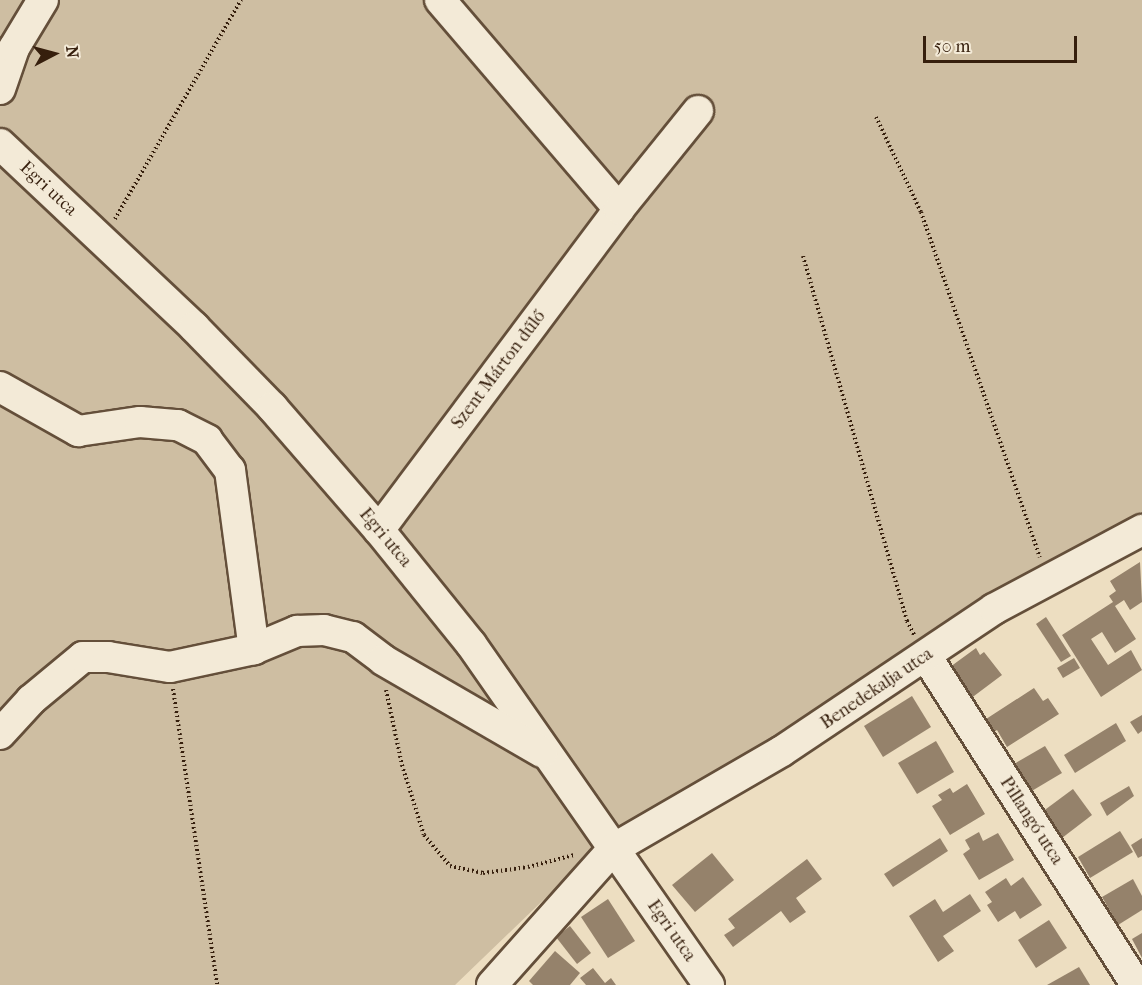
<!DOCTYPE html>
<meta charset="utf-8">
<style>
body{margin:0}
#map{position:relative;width:1142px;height:985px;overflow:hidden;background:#eddec1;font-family:"IM FELL French Canon",serif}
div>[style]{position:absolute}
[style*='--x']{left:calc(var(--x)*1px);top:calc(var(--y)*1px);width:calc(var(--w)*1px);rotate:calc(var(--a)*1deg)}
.green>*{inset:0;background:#cebea2}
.building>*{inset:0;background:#95826b}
.path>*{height:4px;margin-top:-2px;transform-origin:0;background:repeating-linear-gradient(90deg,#361f0d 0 1.5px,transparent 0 4.5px)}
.roads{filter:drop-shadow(2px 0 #644f3a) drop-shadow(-2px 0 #644f3a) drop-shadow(0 2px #644f3a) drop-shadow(0 -2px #644f3a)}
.minor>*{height:30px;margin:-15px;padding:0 15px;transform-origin:15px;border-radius:15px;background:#f3ead7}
span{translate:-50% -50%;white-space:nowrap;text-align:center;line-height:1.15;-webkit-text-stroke:5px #f3ead7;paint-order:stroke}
.street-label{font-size:18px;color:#361f0d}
.north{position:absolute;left:24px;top:24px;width:60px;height:60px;-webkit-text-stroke:4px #f3ead7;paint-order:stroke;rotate:84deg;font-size:16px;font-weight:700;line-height:24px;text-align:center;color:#361f0d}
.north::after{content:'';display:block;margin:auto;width:21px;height:27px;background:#361f0d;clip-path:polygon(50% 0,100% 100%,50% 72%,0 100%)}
.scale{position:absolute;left:923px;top:36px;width:154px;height:27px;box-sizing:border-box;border:3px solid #361f0d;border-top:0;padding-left:8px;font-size:18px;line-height:21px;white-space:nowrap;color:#361f0d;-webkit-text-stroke:4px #f3ead7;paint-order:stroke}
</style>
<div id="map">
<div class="green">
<div style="clip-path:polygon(0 0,1142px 0,1142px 514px,645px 815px,561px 883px,455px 985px,0 985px)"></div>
</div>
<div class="building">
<div style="clip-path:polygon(1140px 562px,1142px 602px,1130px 610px,1124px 600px,1115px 606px,1136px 639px,1115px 653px,1102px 632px,1091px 639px,1108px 665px,1131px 650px,1142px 670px,1101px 697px,1062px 635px,1113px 602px,1109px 596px,1116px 591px,1110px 581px)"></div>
<div style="clip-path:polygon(1046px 617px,1071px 656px,1061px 662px,1036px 624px)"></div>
<div style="clip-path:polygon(976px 648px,980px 655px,984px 652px,1002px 675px,966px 702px,950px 667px)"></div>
<div style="clip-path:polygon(1074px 658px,1080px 668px,1063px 678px,1057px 668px)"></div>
<div style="clip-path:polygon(1034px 688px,1043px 701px,1048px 698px,1059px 714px,1007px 747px,997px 730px,991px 734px,983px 721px)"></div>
<div style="clip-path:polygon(912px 696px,931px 727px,883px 757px,864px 726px)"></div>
<div style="clip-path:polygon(1142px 715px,1142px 731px,1138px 734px,1130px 722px)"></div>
<div style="clip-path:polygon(1116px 723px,1126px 741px,1075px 773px,1064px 755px)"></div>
<div style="clip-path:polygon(936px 741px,954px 772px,917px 794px,898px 763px)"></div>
<div style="clip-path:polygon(1045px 746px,1062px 773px,1030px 792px,1014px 764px)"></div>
<div style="clip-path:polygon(967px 784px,985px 814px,950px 835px,932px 806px,942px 800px,938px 795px,950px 788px,953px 793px)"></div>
<div style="clip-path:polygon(1129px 786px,1134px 796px,1107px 816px,1100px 803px)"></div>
<div style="clip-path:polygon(1073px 789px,1092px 815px,1062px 838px,1042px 812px)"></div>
<div style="clip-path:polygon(1120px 831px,1133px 852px,1090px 878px,1078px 857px)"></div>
<div style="clip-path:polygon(979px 832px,983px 841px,998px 833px,1014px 860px,979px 880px,963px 854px,970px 849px,965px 840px)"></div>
<div style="clip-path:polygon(940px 838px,948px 851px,893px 887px,884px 874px)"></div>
<div style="clip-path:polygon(1142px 838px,1142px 856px,1138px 858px,1131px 845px)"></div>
<div style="clip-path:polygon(712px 853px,734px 880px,695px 912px,672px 885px)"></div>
<div style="clip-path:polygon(807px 859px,822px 879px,796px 898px,806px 912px,790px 923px,781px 911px,733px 947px,724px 935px,735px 928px,728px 919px)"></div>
<div style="clip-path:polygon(1023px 877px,1042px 905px,1020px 919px,1015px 911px,998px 922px,987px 905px,992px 902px,985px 892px,1006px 878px,1011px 886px)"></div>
<div style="clip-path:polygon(1133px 879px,1142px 896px,1142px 910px,1118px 925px,1102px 897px)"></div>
<div style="clip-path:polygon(970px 894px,981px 911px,943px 936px,954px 951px,938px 962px,909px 916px,935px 899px,943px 912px)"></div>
<div style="clip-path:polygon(608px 899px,635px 941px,608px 958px,581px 917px)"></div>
<div style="clip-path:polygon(1049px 920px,1067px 948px,1036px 968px,1018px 940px)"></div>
<div style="clip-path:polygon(570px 926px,591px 953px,577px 964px,556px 937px)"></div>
<div style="clip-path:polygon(1142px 933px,1142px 958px,1132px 939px)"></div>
<div style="clip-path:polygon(555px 951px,580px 973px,570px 985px,533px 985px,529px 981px)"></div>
<div style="clip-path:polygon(1079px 967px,1090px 985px,1047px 985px)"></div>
<div style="clip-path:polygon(593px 968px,605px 983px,611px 978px,616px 985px,586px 985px,580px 978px)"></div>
</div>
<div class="path">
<div style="--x:876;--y:117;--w:105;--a:64.7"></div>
<div style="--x:921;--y:212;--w:365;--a:71"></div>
<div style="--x:115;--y:219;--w:253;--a:-60.1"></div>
<div style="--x:803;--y:256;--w:380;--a:74.1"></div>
<div style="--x:907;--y:621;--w:16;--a:63"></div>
<div style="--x:173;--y:689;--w:299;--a:81.5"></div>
<div style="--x:386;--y:690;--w:77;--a:78"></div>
<div style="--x:402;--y:765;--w:73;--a:72.6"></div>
<div style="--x:424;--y:835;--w:40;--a:50"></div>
<div style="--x:450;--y:866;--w:34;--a:12"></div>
<div style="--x:483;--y:873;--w:45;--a:-7.6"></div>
<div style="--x:528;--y:867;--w:48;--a:-14.6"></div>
</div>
<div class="roads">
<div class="minor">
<div style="--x:440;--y:0;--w:275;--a:49.4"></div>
<div style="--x:0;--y:89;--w:43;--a:-71.1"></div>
<div style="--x:14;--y:48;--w:56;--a:-58.9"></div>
<div style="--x:0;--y:144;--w:267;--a:43.3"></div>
<div style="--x:194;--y:327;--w:112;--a:45.7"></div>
<div style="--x:272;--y:407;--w:163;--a:49"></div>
<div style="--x:379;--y:530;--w:146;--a:51.1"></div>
<div style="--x:471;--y:644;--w:416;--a:55.1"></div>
<div style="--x:0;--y:387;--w:90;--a:29.4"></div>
<div style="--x:78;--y:431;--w:63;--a:-8.3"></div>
<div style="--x:140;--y:422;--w:38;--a:5"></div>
<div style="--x:178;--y:425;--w:33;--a:27"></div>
<div style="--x:207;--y:440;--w:38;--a:53"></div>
<div style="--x:230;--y:470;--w:181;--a:82.4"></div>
<div style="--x:254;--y:649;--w:47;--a:-22.7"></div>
<div style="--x:297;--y:631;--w:27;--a:-2"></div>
<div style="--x:324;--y:630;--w:30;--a:14"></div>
<div style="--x:353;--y:637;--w:38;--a:37"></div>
<div style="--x:383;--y:660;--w:184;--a:30.1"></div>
<div style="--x:379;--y:530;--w:401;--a:-53.2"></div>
<div style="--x:619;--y:209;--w:126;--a:-51.1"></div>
<div style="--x:926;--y:656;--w:390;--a:57.4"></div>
<div style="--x:0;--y:734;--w:46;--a:-47.6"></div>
<div style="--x:31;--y:700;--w:67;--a:-39.6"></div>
<div style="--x:83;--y:657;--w:25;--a:0"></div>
<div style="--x:108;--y:657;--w:63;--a:9.2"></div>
<div style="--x:170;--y:667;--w:86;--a:-12.1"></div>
<div style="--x:492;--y:985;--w:182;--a:-48.3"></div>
<div style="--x:613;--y:849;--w:195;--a:-30.1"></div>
<div style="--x:782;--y:751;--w:255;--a:-33.8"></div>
<div style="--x:994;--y:609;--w:168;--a:-28.1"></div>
</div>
</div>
<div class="street-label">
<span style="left:48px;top:189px;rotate:43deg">Egri utca</span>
<span style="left:499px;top:370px;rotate:-53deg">Szent Márton dűlő</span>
<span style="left:385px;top:538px;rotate:50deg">Egri utca</span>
<span style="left:877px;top:689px;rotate:-34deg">Benedekalja utca</span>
<span style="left:1031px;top:821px;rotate:57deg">Pillangó utca</span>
<span style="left:671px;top:931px;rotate:55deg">Egri utca</span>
</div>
<div class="north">N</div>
<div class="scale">50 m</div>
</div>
